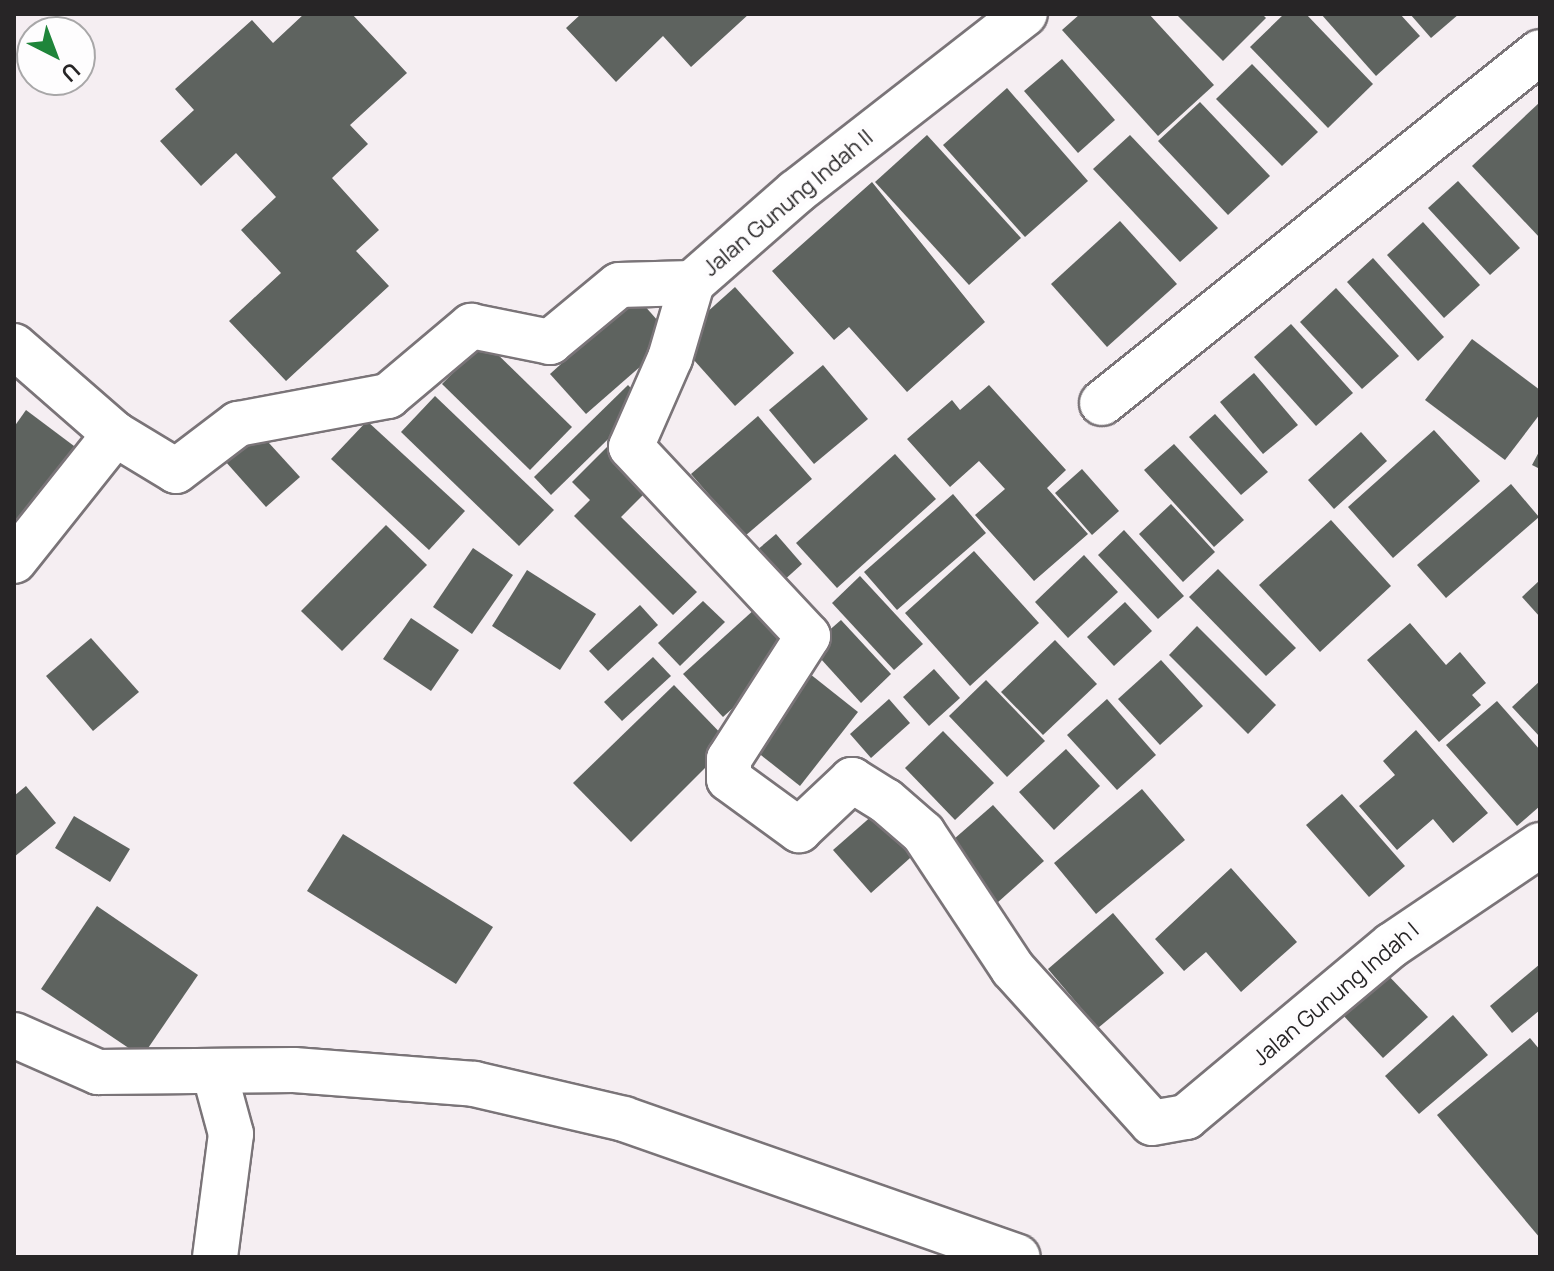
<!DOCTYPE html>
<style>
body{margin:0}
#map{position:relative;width:1554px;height:1271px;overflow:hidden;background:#f5eef2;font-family:Manrope,sans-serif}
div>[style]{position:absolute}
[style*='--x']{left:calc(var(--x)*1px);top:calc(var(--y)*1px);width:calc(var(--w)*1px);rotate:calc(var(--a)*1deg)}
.building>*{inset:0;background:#5e635f}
.roads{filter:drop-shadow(2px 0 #7a7478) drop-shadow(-2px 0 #7a7478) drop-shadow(0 2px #7a7478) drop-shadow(0 -2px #7a7478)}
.street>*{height:44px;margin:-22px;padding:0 22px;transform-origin:22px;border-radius:22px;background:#fff}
span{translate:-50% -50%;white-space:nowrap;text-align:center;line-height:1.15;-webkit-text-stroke:8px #fefdfe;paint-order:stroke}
.street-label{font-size:22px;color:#272526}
.frame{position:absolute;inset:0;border:16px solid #272526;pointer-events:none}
.north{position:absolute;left:16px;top:16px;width:80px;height:80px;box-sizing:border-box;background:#fefdfe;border:2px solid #a8a7a8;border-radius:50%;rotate:138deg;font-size:22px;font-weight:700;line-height:32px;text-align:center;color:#272526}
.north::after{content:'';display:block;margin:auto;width:28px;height:36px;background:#1f853a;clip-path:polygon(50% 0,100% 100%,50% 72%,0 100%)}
</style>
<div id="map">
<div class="building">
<div style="clip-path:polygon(304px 14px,352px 14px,407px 73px,350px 125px,368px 144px,332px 178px,379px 230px,356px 251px,389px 286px,286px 381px,229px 321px,281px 273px,241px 230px,276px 197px,236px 153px,201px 186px,160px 141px,194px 110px,175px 89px,252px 20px,273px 43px)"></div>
<div style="clip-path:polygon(581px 14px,749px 14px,691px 67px,663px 36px,616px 82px,566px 28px)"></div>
<div style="clip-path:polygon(1080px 14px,1149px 14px,1214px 85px,1158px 136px,1062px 30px)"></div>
<div style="clip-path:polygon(1176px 14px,1262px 14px,1266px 18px,1223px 61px)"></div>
<div style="clip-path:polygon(1284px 14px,1306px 14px,1373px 84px,1328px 128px,1250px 47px)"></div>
<div style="clip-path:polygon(1321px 14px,1400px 14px,1420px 36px,1376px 76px)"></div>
<div style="clip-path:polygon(1410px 14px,1459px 14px,1431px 38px)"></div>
<div style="clip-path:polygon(1062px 59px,1115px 120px,1078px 153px,1024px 91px)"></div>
<div style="clip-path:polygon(1252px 64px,1318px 132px,1282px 166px,1216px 99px)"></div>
<div style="clip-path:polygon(1007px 88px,1088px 181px,1025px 237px,943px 145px)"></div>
<div style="clip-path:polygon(1200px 102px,1270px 176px,1228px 215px,1158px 141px)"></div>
<div style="clip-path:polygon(1540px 102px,1540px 238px,1472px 166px)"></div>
<div style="clip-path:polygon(927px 135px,1021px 238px,969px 285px,875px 182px)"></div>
<div style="clip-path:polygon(1130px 135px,1218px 228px,1180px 262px,1093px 169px)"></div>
<div style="clip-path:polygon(1458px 181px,1520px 248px,1490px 275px,1428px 208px)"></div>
<div style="clip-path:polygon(872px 182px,985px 322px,907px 392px,849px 327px,834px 340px,772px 271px)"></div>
<div style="clip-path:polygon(1120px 221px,1177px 284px,1107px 347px,1051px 284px)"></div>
<div style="clip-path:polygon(1423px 222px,1480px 285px,1444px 318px,1387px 255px)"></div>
<div style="clip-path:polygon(1373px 258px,1444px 337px,1418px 361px,1347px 282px)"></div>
<div style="clip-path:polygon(735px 287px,794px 353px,735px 406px,676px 340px)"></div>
<div style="clip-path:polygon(1336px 288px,1399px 356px,1362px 389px,1300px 322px)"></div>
<div style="clip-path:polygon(636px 296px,673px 338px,586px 414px,550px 374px)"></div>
<div style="clip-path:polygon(1291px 324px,1353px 393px,1316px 426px,1254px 357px)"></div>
<div style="clip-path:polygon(1472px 339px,1540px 390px,1540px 414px,1505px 460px,1425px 400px)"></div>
<div style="clip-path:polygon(484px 341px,572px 427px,530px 470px,442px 384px)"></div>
<div style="clip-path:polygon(823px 365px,868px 419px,814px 464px,769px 410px)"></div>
<div style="clip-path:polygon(1254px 373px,1298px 425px,1263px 454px,1220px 402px)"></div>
<div style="clip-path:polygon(628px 385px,645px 403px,551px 495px,534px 477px)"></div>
<div style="clip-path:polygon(989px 385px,1066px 470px,1047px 488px,1088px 534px,1034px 581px,975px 515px,1005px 489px,979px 461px,950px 487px,907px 439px,952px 400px,960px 410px)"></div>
<div style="clip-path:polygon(435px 396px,554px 510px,519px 546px,401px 432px)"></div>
<div style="clip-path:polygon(26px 410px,82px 452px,14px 542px,14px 427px)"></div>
<div style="clip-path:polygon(1215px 414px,1268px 472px,1241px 495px,1189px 437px)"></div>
<div style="clip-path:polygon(758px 416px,812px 479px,745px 536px,691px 474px)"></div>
<div style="clip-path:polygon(367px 421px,465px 511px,429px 550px,331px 459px)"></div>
<div style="clip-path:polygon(1434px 430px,1480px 481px,1393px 558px,1348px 507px)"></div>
<div style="clip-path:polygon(258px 431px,300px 477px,266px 507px,225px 461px)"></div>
<div style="clip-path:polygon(1361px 432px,1387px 461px,1334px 509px,1308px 480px)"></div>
<div style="clip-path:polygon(611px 443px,653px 485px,621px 517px,697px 592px,673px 615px,574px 516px,590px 500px,572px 482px)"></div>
<div style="clip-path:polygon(1174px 444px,1244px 520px,1214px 547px,1144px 470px)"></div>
<div style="clip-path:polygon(1540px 450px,1540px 469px,1532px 465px)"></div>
<div style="clip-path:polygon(895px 454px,936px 499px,837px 588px,796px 543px)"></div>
<div style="clip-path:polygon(1082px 469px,1119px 511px,1092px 535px,1055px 493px)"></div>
<div style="clip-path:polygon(1511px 484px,1539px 517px,1446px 598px,1417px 565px)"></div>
<div style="clip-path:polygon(953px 494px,986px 533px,897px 610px,864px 572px)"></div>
<div style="clip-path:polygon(1171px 504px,1215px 552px,1183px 582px,1139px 534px)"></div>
<div style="clip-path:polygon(1331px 520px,1391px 586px,1320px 652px,1259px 585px)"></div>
<div style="clip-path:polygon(386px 525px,427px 565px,342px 651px,301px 611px)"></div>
<div style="clip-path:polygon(1124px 530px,1184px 596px,1158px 619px,1098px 555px)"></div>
<div style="clip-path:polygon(776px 534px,802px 564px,771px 592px,744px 561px)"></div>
<div style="clip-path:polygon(473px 548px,513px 575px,472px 634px,433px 607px)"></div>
<div style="clip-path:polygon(974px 551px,1039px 623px,970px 686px,905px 613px)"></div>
<div style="clip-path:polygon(1084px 555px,1118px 592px,1068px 638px,1035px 602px)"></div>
<div style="clip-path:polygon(1218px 569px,1296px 648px,1266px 676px,1189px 597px)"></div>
<div style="clip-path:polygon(527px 570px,596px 614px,560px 670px,492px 626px)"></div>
<div style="clip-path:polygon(860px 576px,923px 644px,894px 670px,832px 603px)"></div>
<div style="clip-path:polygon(1540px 580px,1540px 617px,1522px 597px)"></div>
<div style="clip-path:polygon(703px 601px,725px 622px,680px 666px,658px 643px)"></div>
<div style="clip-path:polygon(1125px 602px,1152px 631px,1114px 666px,1087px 637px)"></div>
<div style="clip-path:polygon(640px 605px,658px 625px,608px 671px,589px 651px)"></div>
<div style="clip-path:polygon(756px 608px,795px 652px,723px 717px,683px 674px)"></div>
<div style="clip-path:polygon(411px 618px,459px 650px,431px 691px,383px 659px)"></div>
<div style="clip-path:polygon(841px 620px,891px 674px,861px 703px,810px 647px)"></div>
<div style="clip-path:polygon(1410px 623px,1446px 665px,1460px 652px,1486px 683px,1472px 695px,1481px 705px,1439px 742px,1367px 660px)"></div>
<div style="clip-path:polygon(1197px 626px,1276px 705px,1248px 734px,1169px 655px)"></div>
<div style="clip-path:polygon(91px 638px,139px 692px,93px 731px,46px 676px)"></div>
<div style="clip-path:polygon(1055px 640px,1097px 684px,1043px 735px,1001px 692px)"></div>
<div style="clip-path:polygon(653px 657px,671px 676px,622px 721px,604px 702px)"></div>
<div style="clip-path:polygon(1161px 660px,1203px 706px,1160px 745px,1118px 699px)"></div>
<div style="clip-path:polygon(934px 669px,960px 698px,929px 726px,903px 697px)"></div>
<div style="clip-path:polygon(805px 670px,858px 712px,800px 786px,747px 744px)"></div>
<div style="clip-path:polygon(986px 680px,1045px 741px,1007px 777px,949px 716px)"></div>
<div style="clip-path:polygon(1540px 681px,1540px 737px,1512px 707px)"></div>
<div style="clip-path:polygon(674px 685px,730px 743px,631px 842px,573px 783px)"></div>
<div style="clip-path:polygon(889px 699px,910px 723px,871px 758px,850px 734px)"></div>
<div style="clip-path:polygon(1107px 699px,1156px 755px,1117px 790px,1067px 735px)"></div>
<div style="clip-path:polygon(1497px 701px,1540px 750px,1540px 806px,1517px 826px,1446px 745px)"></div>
<div style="clip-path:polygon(1416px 730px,1488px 813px,1453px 843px,1433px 819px,1397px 850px,1359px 806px,1395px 775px,1383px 761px)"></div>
<div style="clip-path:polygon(943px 731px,994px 783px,955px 820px,905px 768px)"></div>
<div style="clip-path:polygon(1066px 749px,1100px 786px,1054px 830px,1019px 792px)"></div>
<div style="clip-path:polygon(26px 786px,56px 823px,14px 857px,14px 796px)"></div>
<div style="clip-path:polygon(1142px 789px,1185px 840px,1096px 914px,1054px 863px)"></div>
<div style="clip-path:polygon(1342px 794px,1405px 866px,1369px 897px,1306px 825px)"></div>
<div style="clip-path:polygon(993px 805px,1044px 861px,997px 903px,946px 846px)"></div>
<div style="clip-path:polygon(882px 807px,919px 850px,871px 893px,833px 850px)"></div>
<div style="clip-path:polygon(74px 816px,130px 849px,110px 882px,55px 848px)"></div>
<div style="clip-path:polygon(343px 834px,493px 927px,456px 984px,307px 891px)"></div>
<div style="clip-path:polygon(1231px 868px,1297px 942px,1241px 992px,1206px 952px,1184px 971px,1155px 939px)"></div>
<div style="clip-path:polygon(97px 906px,198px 975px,142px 1057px,41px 989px)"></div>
<div style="clip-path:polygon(1113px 913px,1164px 973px,1098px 1028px,1048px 969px)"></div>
<div style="clip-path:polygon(1540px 964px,1540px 1010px,1512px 1033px,1490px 1006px)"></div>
<div style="clip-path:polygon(1385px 972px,1428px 1017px,1383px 1058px,1341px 1013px)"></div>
<div style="clip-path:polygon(1453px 1015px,1488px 1055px,1419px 1114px,1385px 1076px)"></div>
<div style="clip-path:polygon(1530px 1038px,1540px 1050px,1540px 1238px,1437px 1115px)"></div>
</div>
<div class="roads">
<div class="street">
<div style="--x:692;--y:283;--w:78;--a:106.3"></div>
<div style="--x:670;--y:358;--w:97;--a:113.7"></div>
<div style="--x:631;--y:447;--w:259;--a:46.9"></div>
<div style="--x:808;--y:636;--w:146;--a:122.7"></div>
<div style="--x:729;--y:759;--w:20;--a:90"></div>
<div style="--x:729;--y:779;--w:87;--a:36.1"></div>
<div style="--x:799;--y:830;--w:73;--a:-43.3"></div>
<div style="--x:852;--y:780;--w:40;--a:32"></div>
<div style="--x:886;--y:801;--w:49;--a:40.9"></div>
<div style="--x:923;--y:833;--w:163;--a:56.5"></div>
<div style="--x:1013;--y:969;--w:207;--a:47.9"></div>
<div style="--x:1152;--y:1123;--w:35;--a:-10"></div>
<div style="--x:1186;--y:1117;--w:268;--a:-39.9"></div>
<div style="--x:1392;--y:945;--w:179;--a:-34"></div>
<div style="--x:14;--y:346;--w:134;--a:41.1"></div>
<div style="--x:115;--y:434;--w:162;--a:128.5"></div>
<div style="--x:1102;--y:403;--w:561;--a:-38.71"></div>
<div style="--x:115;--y:434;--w:71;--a:31.2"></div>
<div style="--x:176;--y:471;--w:78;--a:-37.2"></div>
<div style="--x:238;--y:424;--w:153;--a:-10.6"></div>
<div style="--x:388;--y:396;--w:109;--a:-40.1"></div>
<div style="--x:471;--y:326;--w:81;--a:11.4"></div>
<div style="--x:550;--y:342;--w:89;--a:-39.6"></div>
<div style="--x:619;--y:285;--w:73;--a:-1.6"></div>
<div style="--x:692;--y:283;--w:138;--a:-41.2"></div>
<div style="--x:796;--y:192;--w:290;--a:-37.9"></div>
<div style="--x:14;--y:1035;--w:92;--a:23.8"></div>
<div style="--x:98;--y:1072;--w:196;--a:-0.6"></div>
<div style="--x:294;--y:1070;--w:181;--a:4.4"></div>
<div style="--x:474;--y:1084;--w:154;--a:13.1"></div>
<div style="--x:624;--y:1119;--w:417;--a:19.3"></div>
<div style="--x:215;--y:1075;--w:61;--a:74.8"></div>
<div style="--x:231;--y:1134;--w:124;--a:97.4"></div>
</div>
</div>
<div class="street-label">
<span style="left:788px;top:203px;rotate:-40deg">Jalan Gunung Indah II</span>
<span style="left:1336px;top:994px;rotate:-40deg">Jalan Gunung Indah I</span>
</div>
<div class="frame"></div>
<div class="north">U</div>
</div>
